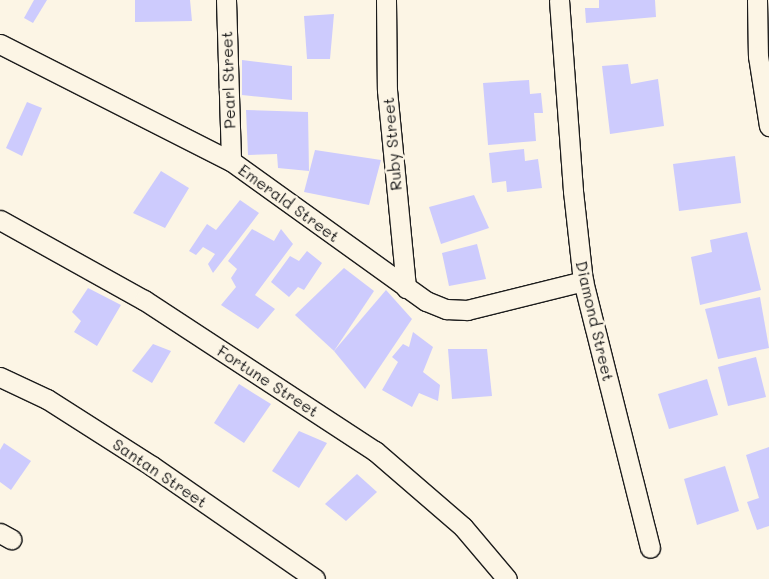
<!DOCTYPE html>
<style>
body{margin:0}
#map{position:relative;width:769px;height:579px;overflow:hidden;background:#fcf5e5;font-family:Mali,sans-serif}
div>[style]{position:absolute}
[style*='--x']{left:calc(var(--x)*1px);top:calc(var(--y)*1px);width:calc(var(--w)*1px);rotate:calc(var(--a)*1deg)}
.building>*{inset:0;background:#cdcbfd}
.roads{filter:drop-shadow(1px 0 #1c1c1c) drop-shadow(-1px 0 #1c1c1c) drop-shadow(0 1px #1c1c1c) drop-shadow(0 -1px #1c1c1c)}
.minor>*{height:19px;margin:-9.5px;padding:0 9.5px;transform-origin:9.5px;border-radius:9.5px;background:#fcf5e5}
span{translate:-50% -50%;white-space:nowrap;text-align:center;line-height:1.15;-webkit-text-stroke:5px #fcf5e5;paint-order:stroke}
.street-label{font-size:16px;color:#1c1c1c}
</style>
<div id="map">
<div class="building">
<div style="clip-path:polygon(34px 0,47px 0,33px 23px,24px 18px)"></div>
<div style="clip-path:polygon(135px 0,190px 0,192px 21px,135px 22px)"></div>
<div style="clip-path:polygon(599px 0,655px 0,656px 17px,586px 23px,585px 8px,599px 8px)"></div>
<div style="clip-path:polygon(334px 14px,330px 59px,307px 59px,304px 16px)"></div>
<div style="clip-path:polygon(242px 60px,292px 66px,292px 100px,242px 95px)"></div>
<div style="clip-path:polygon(628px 64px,631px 84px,658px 79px,664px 126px,610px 134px,602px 66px)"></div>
<div style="clip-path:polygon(529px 80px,530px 94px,541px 93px,543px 113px,534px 113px,536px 141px,488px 145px,483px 83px)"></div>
<div style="clip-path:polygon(27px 102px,42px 108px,22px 156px,6px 148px)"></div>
<div style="clip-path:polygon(246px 110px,308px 112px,309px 171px,278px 168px,277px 154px,248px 155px)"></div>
<div style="clip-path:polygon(524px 149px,525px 161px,538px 159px,542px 188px,507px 192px,506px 181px,492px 183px,489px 153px)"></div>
<div style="clip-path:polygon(315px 150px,381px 160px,369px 205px,304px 192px)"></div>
<div style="clip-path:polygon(735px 156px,741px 203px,679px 211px,673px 164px)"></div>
<div style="clip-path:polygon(161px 171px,189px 188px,165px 228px,133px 213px)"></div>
<div style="clip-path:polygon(474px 195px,489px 228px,441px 244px,429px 207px)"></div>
<div style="clip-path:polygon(240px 200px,259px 213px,213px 273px,208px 264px,215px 254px,203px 247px,196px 255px,189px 251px,207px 224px,216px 230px)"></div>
<div style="clip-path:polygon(252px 229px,274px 241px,281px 229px,293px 244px,255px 295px,275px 309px,258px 329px,221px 305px,236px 287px,231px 278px,237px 269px,228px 261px)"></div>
<div style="clip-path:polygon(747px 232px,761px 290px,700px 305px,691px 257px,712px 252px,710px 240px)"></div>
<div style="clip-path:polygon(477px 244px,486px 279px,449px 286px,442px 253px)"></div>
<div style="clip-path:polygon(307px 251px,322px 263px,304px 290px,298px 287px,289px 297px,271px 282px,290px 256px,299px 261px)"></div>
<div style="clip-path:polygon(344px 268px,374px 291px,334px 351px,295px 315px)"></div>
<div style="clip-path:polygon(88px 288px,121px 305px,97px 346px,74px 332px,81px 321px,72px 312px)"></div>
<div style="clip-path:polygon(386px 290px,412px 319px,365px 389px,334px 351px)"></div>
<div style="clip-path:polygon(760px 297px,769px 348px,718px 359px,705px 309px)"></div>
<div style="clip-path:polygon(413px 332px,433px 347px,423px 372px,440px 385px,438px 401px,419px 393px,412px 407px,382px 390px,398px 362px,392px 357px,403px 344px,409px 347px)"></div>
<div style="clip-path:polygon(153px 344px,171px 351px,152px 383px,132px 371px)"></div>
<div style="clip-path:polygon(448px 349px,487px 349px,492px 396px,452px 399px)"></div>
<div style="clip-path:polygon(756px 357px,766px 397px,728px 406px,718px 367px)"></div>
<div style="clip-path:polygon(707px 379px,718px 415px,669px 429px,658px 394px)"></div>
<div style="clip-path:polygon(239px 384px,271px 404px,244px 443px,214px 423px)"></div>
<div style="clip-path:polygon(299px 431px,327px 443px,299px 488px,272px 471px)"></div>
<div style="clip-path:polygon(4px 443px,31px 461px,11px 490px,0 482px,0 450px)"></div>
<div style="clip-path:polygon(769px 447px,769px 526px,757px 530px,747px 502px,759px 498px,746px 455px)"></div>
<div style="clip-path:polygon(725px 466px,739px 511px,697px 525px,684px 479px)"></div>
<div style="clip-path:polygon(357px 474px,377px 492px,346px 521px,325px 504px)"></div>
</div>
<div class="roads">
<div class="minor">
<div style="--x:226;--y:0;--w:161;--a:88.2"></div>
<div style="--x:386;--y:0;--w:90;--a:89.4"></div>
<div style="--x:387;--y:90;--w:199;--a:84.5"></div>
<div style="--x:559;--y:0;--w:192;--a:85.8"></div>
<div style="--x:573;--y:191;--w:91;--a:83.7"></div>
<div style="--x:583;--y:281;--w:275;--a:75.9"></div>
<div style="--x:757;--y:0;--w:56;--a:89"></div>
<div style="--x:758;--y:56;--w:71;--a:81.1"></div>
<div style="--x:0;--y:44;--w:259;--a:26.9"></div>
<div style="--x:231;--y:161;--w:240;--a:35.7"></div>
<div style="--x:426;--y:301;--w:22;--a:22"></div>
<div style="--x:446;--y:309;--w:21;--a:3"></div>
<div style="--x:467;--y:310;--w:120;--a:-14"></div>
<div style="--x:0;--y:220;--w:165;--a:29.1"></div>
<div style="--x:144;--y:300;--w:276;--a:33.2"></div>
<div style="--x:375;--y:451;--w:116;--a:40.8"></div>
<div style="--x:463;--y:527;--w:68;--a:49.8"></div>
<div style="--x:0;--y:377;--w:52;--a:25.1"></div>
<div style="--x:47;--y:399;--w:125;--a:32.5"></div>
<div style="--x:152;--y:466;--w:198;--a:34.7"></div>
<div style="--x:0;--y:533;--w:13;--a:29"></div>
</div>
</div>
<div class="street-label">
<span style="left:228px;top:80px;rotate:-92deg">Pearl Street</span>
<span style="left:392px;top:144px;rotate:-95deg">Ruby Street</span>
<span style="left:289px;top:203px;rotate:36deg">Emerald Street</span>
<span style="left:595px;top:321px;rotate:77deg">Diamond Street</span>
<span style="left:268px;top:381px;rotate:33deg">Fortune Street</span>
<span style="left:160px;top:473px;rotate:34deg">Santan Street</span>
</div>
</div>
